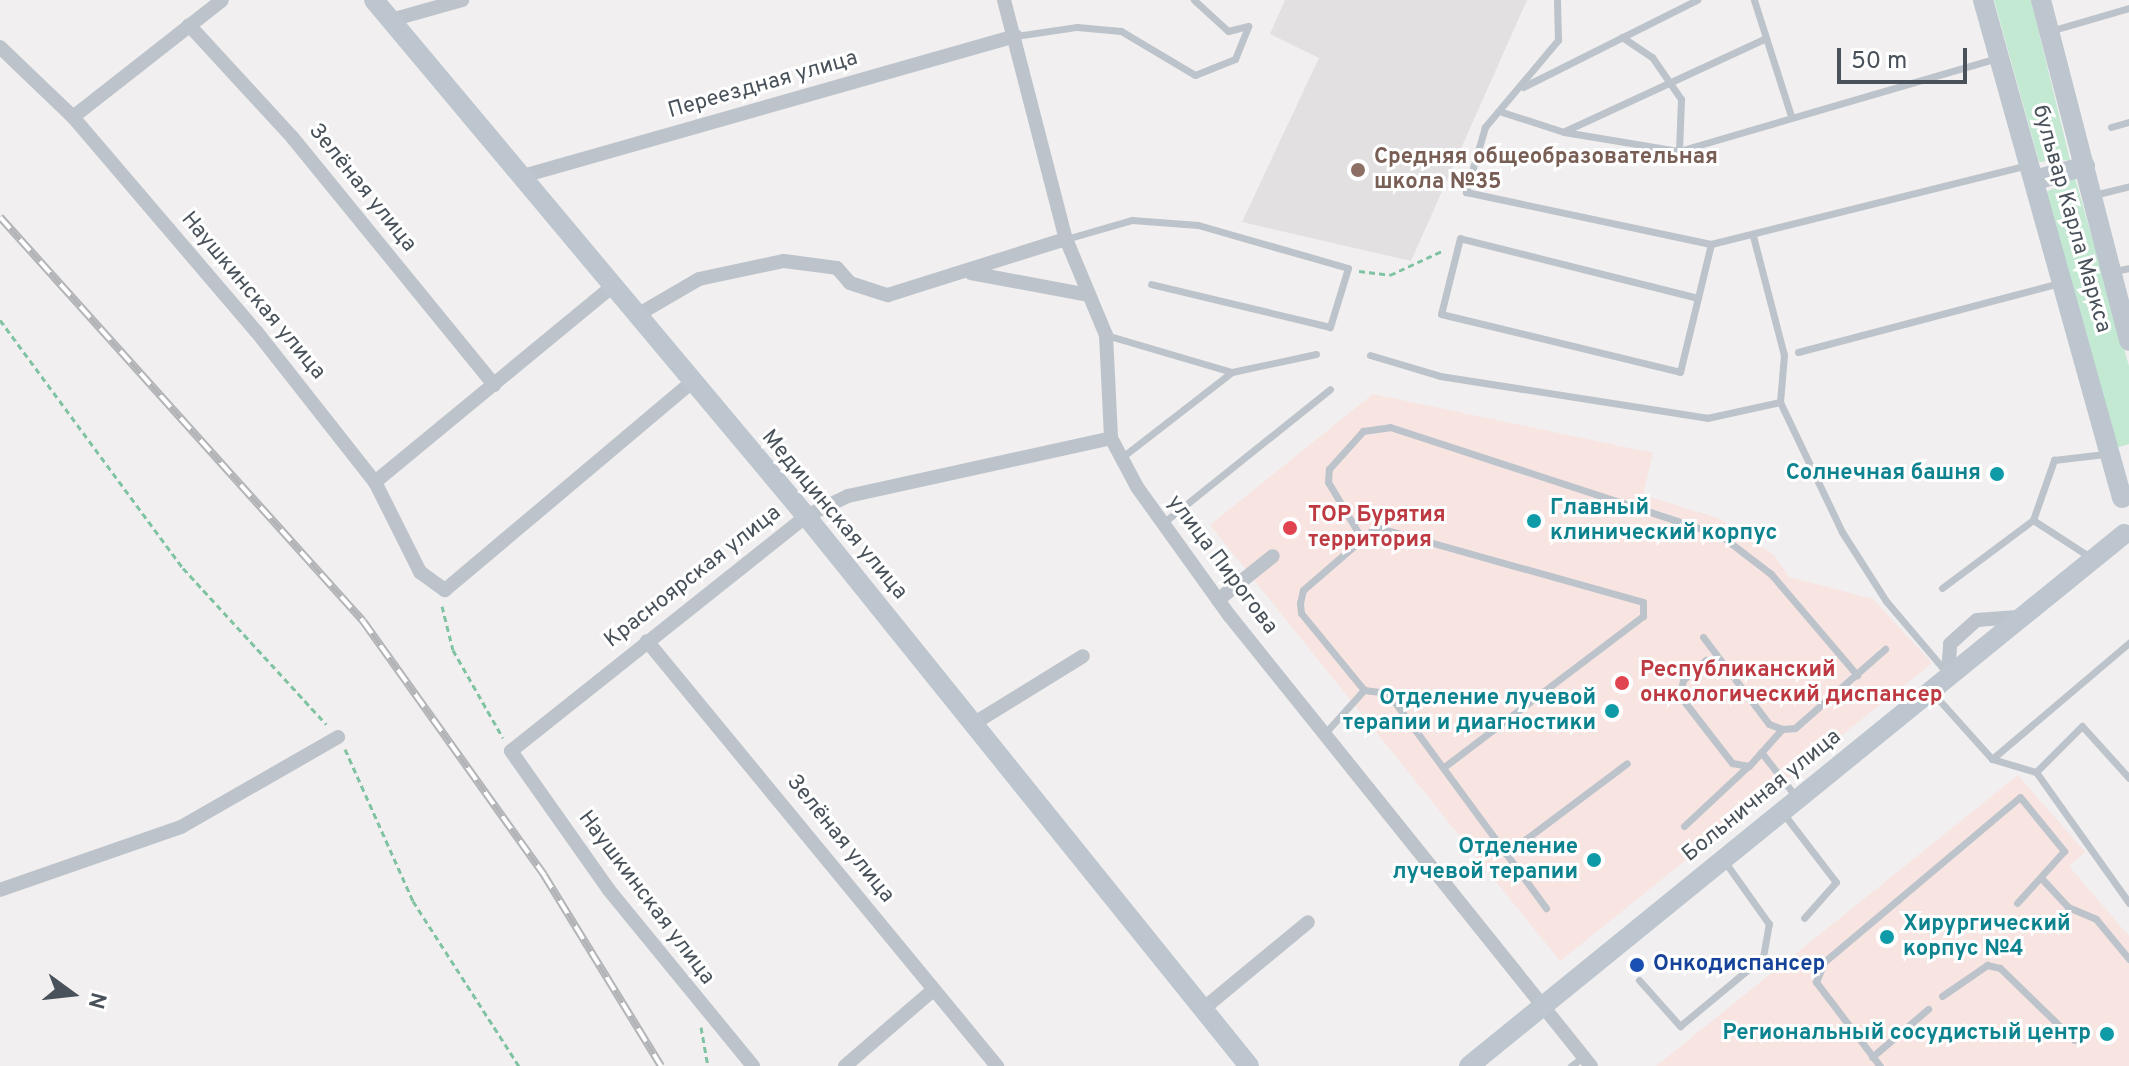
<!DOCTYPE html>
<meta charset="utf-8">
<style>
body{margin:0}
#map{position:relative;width:2129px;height:1066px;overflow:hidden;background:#f1efef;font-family:Overpass,sans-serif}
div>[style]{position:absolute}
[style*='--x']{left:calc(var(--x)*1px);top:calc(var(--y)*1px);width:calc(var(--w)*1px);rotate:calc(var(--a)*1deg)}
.education>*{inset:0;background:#e2e0e0}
.medical>*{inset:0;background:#f8e5e2}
.green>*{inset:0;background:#c3e9d3}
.path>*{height:3px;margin-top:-1.5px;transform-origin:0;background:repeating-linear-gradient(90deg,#7fc3a3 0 6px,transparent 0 10px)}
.lane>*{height:7px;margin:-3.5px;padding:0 3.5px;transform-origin:3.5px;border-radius:3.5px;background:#bcc3ca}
.street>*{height:14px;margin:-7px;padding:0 7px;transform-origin:7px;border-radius:7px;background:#bcc3ca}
.secondary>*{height:20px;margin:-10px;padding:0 10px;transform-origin:10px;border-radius:10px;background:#bdc5ce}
.rail>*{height:8px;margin-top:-4px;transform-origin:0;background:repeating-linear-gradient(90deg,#fff 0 15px,#b2b4b8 0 30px);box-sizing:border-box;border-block:2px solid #b2b4b8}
.dots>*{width:22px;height:22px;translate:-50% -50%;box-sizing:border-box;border:4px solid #fff;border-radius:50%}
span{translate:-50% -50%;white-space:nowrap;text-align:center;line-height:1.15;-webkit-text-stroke:6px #fff;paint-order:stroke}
.street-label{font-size:22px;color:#49525a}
.education-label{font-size:22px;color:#785e54;font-weight:700}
.left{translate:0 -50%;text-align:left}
.culture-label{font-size:22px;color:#0d838f;font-weight:700}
.right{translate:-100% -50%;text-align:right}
.health-label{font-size:22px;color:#be3a42;font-weight:700}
.transit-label{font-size:22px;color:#164399;font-weight:700}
.north{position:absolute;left:32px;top:954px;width:80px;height:80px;-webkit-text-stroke:6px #fff;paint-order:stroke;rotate:105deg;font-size:22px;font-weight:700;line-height:32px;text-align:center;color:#49525a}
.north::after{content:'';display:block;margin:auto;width:28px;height:36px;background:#49525a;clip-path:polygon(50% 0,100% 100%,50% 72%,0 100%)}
.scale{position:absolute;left:1837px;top:48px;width:130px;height:36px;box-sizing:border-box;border:4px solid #49525a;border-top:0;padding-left:10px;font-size:24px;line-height:28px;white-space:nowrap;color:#49525a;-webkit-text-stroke:6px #fff;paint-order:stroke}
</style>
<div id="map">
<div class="education">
<div style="clip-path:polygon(1285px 0,1527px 0,1411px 261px,1242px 222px,1319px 58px,1270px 34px)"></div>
</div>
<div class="medical">
<div style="clip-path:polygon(1373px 394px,1653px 453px,1643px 495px,1718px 518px,1774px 555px,1789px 577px,1873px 599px,1932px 663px,1560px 961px,1210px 525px)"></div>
<div style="clip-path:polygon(2018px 775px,2085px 852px,2069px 866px,2129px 936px,2129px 1066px,1656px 1066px)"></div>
</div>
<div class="green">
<div style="clip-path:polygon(1994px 0,2031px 0,2070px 160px,2039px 162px)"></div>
<div style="clip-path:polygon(2075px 178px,2129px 366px,2129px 444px,2116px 448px,2046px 192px)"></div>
</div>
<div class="path">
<div style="--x:1359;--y:271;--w:31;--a:7"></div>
<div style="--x:1390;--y:275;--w:60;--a:-24.8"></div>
<div style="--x:0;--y:320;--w:308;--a:53.6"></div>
<div style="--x:183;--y:568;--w:212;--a:47.5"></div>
<div style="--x:442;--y:606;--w:45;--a:76"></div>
<div style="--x:453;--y:650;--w:101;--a:60.4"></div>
<div style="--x:345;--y:749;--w:167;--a:65.9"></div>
<div style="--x:413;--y:901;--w:196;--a:57.3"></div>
<div style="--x:701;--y:1027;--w:40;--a:80"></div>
</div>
<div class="lane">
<div style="--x:1194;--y:0;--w:46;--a:42.4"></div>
<div style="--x:1228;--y:31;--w:21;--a:-14"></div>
<div style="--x:1557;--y:0;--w:40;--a:88.6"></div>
<div style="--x:1558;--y:40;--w:114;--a:130"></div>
<div style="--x:1485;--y:127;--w:68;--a:106.3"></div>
<div style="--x:1466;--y:192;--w:250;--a:12"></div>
<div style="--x:1711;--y:244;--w:328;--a:-14"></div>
<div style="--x:1754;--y:0;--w:119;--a:72.3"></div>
<div style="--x:2050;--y:31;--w:82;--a:-16.2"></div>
<div style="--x:1015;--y:36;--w:63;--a:-8.3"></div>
<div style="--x:1077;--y:27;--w:44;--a:5.2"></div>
<div style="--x:1121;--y:31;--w:86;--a:30.7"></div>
<div style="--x:1195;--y:75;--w:43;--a:-21.8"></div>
<div style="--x:1235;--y:59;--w:35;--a:-68"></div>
<div style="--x:1622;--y:37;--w:36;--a:34"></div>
<div style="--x:1652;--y:57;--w:51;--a:55.4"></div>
<div style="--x:1681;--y:99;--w:52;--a:92.2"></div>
<div style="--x:1523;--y:87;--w:195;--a:-26.6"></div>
<div style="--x:1502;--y:112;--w:65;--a:17.9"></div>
<div style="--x:1564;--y:132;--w:117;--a:9.4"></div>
<div style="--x:1679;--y:151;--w:332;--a:-16.3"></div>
<div style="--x:2111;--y:127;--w:19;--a:-16"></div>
<div style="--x:1565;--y:131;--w:221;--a:-24.8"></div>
<div style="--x:2094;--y:195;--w:36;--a:-14"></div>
<div style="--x:1753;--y:236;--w:123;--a:75.4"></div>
<div style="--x:1784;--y:355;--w:47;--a:94.9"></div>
<div style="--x:1780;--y:402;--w:144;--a:64.5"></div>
<div style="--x:1842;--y:532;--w:82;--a:57.5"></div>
<div style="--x:1886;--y:601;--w:94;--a:49.7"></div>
<div style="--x:1066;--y:239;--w:69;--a:-16.1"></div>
<div style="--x:1132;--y:220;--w:66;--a:4.3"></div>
<div style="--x:1198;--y:225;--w:156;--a:16"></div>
<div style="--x:1348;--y:268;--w:62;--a:107"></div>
<div style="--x:1330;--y:327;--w:184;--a:-166.5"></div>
<div style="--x:2114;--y:271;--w:15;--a:-11"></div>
<div style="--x:1698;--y:298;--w:245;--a:-165.9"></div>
<div style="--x:1460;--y:238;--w:78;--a:104"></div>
<div style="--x:1441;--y:314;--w:246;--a:13.6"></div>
<div style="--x:1680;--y:372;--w:132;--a:-76.4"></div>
<div style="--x:1106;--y:335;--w:131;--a:16.4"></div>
<div style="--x:1798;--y:352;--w:270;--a:-14.8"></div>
<div style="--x:1370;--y:355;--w:73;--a:16.7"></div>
<div style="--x:1440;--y:376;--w:270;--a:8.9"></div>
<div style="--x:1707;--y:418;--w:75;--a:-12.4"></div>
<div style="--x:1121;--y:458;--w:140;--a:-37.8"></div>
<div style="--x:1232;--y:372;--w:86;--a:-12.1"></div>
<div style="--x:1163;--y:523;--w:214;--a:-38.7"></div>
<div style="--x:1362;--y:539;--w:66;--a:-120.8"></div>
<div style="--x:1328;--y:482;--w:13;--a:-86"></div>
<div style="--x:1329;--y:469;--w:51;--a:-48.2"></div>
<div style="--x:1363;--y:431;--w:27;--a:-8"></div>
<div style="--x:1390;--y:427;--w:347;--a:18.1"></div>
<div style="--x:1720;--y:535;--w:64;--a:37.4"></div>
<div style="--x:1771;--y:574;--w:133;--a:49.6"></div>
<div style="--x:2090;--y:557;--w:68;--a:-147"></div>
<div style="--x:2033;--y:520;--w:64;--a:-70.7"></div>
<div style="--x:2054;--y:460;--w:51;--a:-6.7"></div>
<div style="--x:1942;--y:588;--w:114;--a:-36.8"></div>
<div style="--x:1703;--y:637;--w:109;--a:52.8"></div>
<div style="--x:1769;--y:724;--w:14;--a:21"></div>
<div style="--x:1782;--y:729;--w:13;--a:-4"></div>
<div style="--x:1795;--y:728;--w:120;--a:-41.3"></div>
<div style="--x:1720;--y:662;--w:14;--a:-172"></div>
<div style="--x:1706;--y:660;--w:30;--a:139"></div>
<div style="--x:1683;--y:680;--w:16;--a:101"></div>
<div style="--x:1680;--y:696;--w:85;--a:52.2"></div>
<div style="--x:1732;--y:763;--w:17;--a:10"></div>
<div style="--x:1749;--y:766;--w:50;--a:-48.3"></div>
<div style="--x:1364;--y:690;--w:99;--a:-129.3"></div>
<div style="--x:1301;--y:613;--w:10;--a:-96"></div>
<div style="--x:1300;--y:603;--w:13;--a:-77"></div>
<div style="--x:1303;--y:590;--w:96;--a:-40.8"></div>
<div style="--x:1376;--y:527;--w:277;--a:15.7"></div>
<div style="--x:1643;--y:602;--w:14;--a:90"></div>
<div style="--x:1643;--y:616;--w:251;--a:142.8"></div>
<div style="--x:1931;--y:691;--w:91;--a:48.1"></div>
<div style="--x:1992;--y:759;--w:46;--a:16.5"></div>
<div style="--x:2036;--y:772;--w:161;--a:54.6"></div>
<div style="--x:1326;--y:732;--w:57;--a:-47.9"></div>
<div style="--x:1364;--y:690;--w:24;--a:7"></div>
<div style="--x:1388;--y:693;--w:267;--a:53.7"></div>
<div style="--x:1761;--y:752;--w:58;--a:52"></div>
<div style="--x:1992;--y:759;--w:180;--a:-40.3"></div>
<div style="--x:2036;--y:772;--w:65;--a:-45"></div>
<div style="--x:2082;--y:726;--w:70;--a:47.9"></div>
<div style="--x:1783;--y:813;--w:87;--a:52.5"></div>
<div style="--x:1836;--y:882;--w:48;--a:131.6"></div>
<div style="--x:1684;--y:826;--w:86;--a:-43.1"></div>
<div style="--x:1506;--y:854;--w:151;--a:-36.9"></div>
<div style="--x:2043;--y:880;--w:37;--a:47"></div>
<div style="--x:2068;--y:907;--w:30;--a:23"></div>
<div style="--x:2096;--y:919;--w:52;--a:50.5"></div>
<div style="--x:1639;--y:980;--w:62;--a:48.3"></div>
<div style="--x:1680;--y:1026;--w:108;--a:-39.7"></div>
<div style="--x:1763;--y:957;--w:34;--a:-80"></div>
<div style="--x:1769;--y:924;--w:76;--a:-125.4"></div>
<div style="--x:1942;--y:996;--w:55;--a:-34.6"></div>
<div style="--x:1987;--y:965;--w:13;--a:13"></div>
<div style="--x:2000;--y:968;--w:103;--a:44.2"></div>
<div style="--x:1872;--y:1057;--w:74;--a:-40.6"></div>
<div style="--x:1571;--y:1066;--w:15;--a:-37"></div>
<div style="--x:1880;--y:1066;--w:106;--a:-127.3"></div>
<div style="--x:1816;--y:982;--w:22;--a:-68"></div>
<div style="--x:1824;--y:962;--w:256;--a:-40.1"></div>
<div style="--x:2020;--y:797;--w:70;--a:50.8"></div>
<div style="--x:2064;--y:851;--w:70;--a:132.1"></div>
</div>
<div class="street">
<div style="--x:1004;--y:0;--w:247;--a:75.5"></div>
<div style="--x:1066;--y:239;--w:104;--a:67.4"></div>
<div style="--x:1106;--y:335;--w:103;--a:87.2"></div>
<div style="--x:1111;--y:438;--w:55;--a:62"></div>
<div style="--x:1137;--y:487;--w:158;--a:54.3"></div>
<div style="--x:1229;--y:615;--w:578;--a:51.25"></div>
<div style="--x:391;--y:20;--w:74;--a:-15.7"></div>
<div style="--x:189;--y:25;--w:152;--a:47.4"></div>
<div style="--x:292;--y:137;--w:320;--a:50.8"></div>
<div style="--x:0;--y:47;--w:101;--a:43.8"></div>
<div style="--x:73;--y:117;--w:282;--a:49.5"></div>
<div style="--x:256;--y:331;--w:192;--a:51.8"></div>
<div style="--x:375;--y:482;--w:101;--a:63.4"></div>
<div style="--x:420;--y:572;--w:31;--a:36"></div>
<div style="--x:445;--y:590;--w:323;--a:-40.1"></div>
<div style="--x:73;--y:117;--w:189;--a:-38.1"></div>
<div style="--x:523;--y:176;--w:512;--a:-15.88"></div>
<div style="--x:971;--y:273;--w:119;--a:10.6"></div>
<div style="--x:639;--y:314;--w:69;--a:-30.3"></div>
<div style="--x:699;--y:279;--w:87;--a:-12"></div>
<div style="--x:784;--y:261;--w:53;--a:7.5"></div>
<div style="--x:837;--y:268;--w:20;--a:49"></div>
<div style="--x:850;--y:283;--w:40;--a:18"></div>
<div style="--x:888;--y:295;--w:187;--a:-17.5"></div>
<div style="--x:375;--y:482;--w:310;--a:-39.5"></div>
<div style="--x:1218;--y:600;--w:70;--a:-38.7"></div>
<div style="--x:647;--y:641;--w:551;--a:50.53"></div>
<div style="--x:1948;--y:675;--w:31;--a:-86"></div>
<div style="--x:1950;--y:644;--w:36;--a:-42"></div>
<div style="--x:1977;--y:620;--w:40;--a:-4.3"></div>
<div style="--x:973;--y:724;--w:129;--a:-31.7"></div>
<div style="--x:0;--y:890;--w:192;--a:-19.2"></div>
<div style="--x:181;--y:827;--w:181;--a:-29.8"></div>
<div style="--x:1203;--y:1009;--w:136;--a:-39.6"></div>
<div style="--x:753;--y:1066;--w:227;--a:-129.3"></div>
<div style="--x:609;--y:890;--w:170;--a:-125.2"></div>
<div style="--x:511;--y:751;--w:377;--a:-38.5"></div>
<div style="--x:806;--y:516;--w:47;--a:-25.5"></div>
<div style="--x:848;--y:496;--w:269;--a:-12.4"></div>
<div style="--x:845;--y:1066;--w:116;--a:-40.8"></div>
</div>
<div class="secondary">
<div style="--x:374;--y:0;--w:673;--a:50.06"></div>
<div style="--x:806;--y:516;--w:706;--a:51.15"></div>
<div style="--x:1983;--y:0;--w:517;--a:74.4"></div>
<div style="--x:2041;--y:0;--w:352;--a:75.5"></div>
<div style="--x:2035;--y:180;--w:52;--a:-15.6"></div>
<div style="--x:1469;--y:1066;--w:844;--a:-39.08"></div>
</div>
<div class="rail">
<div style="--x:0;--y:217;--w:543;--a:48.06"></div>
<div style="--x:363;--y:621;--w:312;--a:54.5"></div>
<div style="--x:544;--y:875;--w:224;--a:58.5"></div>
</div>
<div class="dots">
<div style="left:1358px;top:170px;background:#8d6e63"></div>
<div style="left:1997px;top:474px;background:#0f9aa8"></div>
<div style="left:1534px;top:521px;background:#0f9aa8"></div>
<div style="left:1290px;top:528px;background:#e0444e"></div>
<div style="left:1622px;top:683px;background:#e0444e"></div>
<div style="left:1612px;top:711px;background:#0f9aa8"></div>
<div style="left:1594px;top:860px;background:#0f9aa8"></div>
<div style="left:1887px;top:937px;background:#0f9aa8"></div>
<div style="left:1637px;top:965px;background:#1a4fb4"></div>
<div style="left:2107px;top:1034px;background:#0f9aa8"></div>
</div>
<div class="street-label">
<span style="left:763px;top:85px;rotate:-16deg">Переездная улица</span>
<span style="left:362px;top:188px;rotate:51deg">Зелёная улица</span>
<span style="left:2071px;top:219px;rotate:74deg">бульвар Карла Маркса</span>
<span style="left:253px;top:296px;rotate:50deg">Наушкинская улица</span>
<span style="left:834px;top:515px;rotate:50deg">Медицинская улица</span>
<span style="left:1222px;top:565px;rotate:53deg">улица Пирогова</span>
<span style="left:693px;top:577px;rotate:-38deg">Красноярская улица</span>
<span style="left:1762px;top:796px;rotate:-39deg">Больничная улица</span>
<span style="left:840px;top:839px;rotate:51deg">Зелёная улица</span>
<span style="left:646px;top:898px;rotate:53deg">Наушкинская улица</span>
</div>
<div class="education-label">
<span class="left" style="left:1374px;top:170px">Средняя общеобразовательная<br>школа №35</span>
</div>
<div class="culture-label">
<span class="right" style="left:1981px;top:474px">Солнечная башня</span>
<span class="left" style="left:1550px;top:521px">Главный<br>клинический корпус</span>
<span class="right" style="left:1596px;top:711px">Отделение лучевой<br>терапии и диагностики</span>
<span class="right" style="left:1578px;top:860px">Отделение<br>лучевой терапии</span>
<span class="left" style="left:1903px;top:937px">Хирургический<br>корпус №4</span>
<span class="right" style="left:2091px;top:1034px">Региональный сосудистый центр</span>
</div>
<div class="health-label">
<span class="left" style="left:1308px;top:528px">ТОР Бурятия<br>территория</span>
<span class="left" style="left:1640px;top:683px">Республиканский<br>онкологический диспансер</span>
</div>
<div class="transit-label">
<span class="left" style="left:1653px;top:965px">Онкодиспансер</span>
</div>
<div class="north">N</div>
<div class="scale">50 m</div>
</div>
